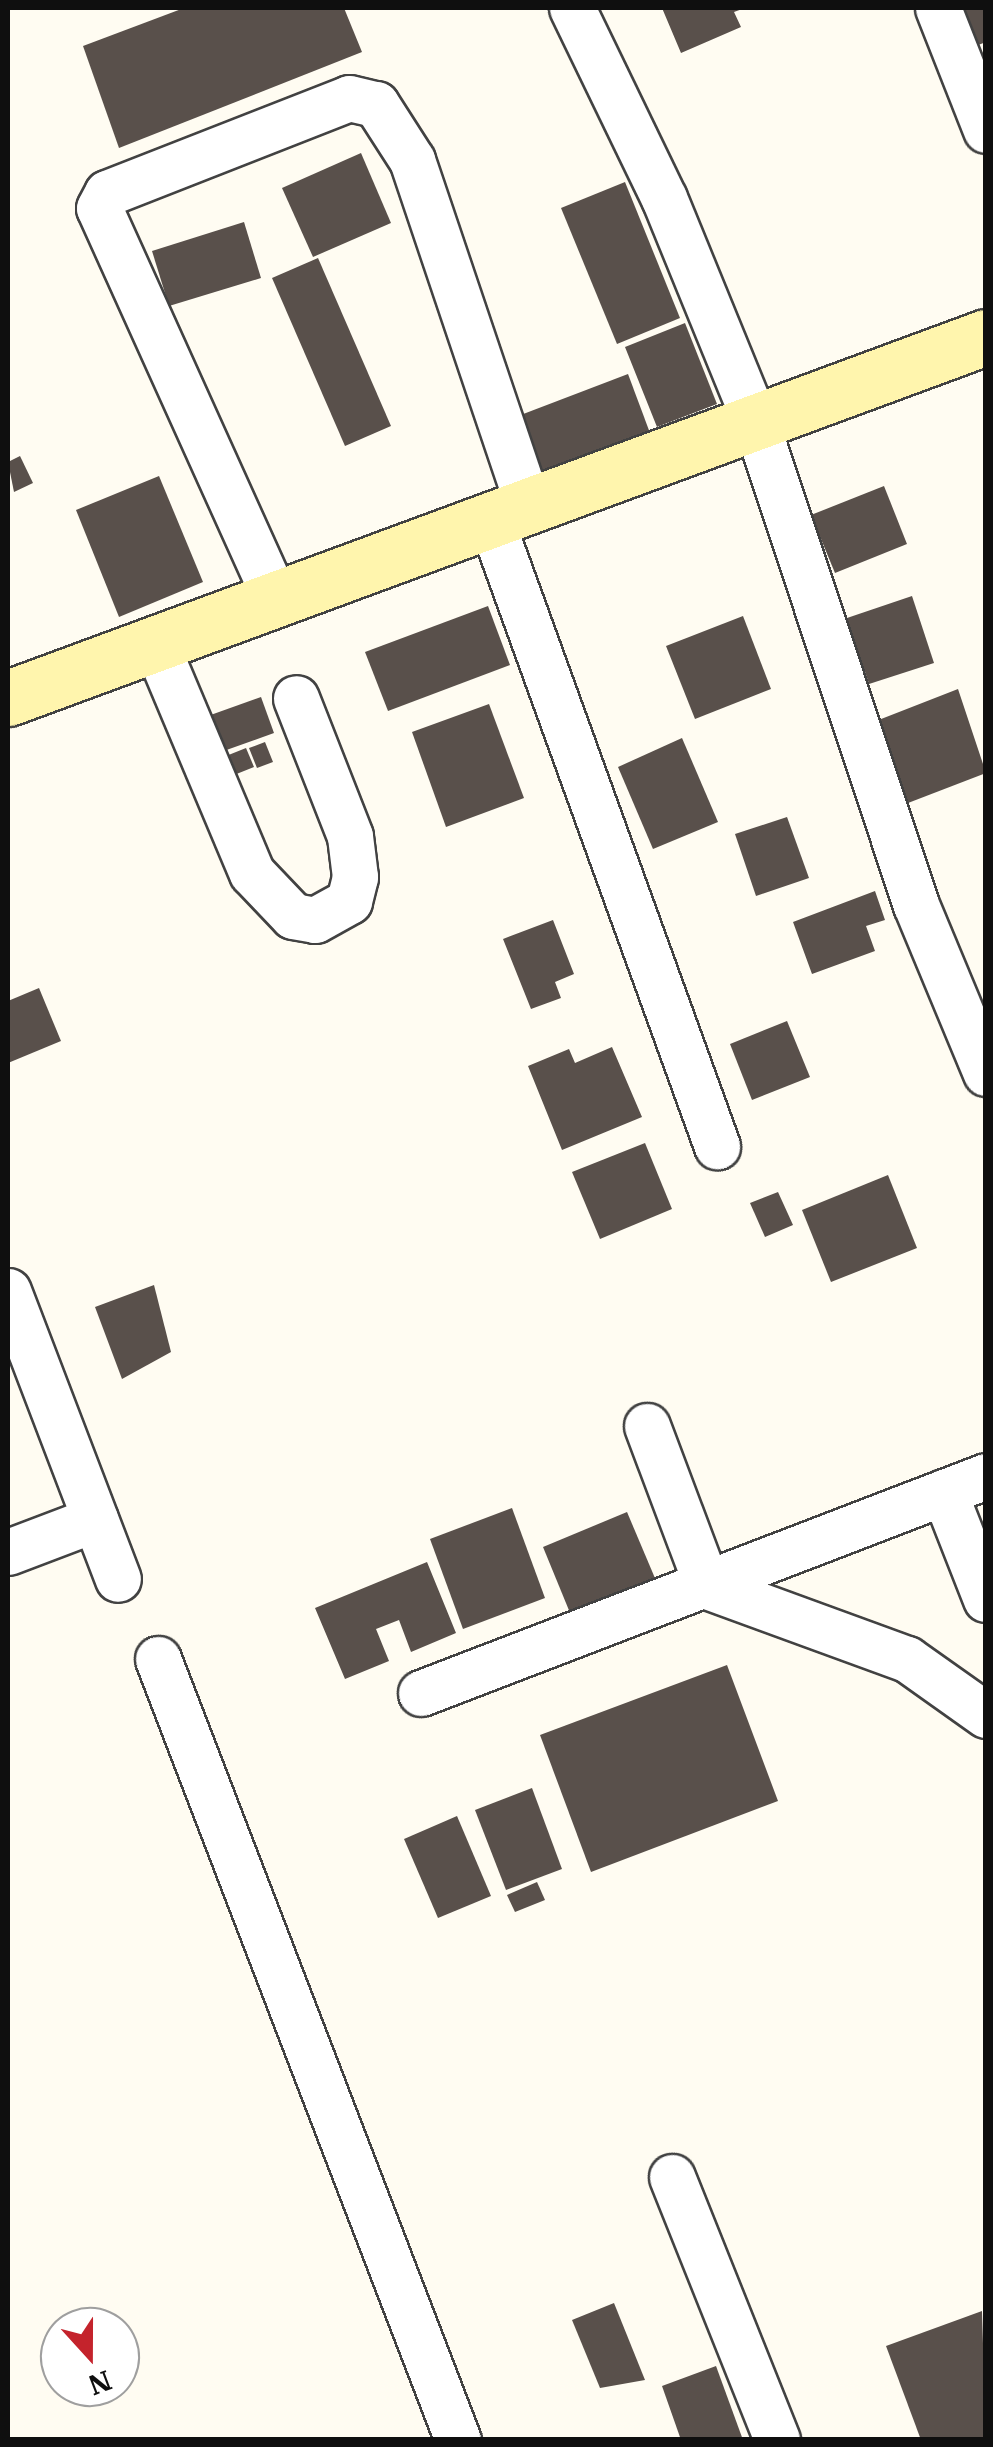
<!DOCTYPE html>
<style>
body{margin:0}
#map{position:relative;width:993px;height:2447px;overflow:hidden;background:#fffcf2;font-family:"IBM Plex Serif",serif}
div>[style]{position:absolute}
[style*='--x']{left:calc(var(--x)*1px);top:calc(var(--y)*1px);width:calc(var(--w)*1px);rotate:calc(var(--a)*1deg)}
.building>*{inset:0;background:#59504b}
.roads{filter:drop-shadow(2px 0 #424242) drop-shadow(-2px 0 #424242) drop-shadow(0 2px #424242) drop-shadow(0 -2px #424242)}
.street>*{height:45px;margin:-22.5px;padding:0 22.5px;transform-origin:22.5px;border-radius:22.5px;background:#fff}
.secondary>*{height:55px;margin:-27.5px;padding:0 27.5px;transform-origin:27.5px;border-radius:27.5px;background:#fff5ad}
span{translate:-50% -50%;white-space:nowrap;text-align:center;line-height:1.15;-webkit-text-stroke:10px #fff;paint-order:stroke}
.frame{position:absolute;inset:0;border:10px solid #0f0f0f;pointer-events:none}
.north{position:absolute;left:40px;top:2307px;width:100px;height:100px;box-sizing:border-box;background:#fff;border:2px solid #9f9f9f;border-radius:50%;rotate:159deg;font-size:28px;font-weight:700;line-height:40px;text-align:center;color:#0f0f0f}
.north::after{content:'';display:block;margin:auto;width:35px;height:45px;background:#c4232c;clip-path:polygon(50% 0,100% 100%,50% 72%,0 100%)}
</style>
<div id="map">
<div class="building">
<div style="clip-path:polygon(184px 8px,344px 8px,362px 52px,119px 148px,83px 46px)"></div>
<div style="clip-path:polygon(662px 8px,745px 8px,734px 12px,741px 27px,681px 53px)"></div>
<div style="clip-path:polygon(958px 8px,986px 8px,986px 42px,973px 47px)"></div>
<div style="clip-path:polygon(361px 153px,391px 223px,313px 257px,282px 188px)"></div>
<div style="clip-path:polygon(625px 182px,680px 318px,617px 344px,561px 208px)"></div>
<div style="clip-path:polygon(244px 222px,261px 278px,169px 306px,152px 251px)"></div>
<div style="clip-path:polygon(318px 258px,391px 426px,345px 446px,272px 278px)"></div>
<div style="clip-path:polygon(685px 323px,717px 404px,657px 427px,625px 347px)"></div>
<div style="clip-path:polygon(628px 374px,650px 433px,541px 475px,518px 416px)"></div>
<div style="clip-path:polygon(20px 456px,33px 483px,14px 492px,8px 462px)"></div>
<div style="clip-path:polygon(159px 476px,203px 582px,119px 617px,76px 510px)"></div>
<div style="clip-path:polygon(884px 486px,907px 544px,835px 573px,811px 515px)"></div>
<div style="clip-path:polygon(912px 596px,934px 663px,869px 684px,847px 618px)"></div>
<div style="clip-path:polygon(488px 606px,510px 665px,388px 711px,365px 652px)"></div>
<div style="clip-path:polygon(743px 616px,771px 689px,695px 719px,666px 646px)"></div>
<div style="clip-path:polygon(958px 689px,986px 773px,908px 803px,876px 721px)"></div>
<div style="clip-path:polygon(261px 697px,274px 733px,218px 753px,205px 717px)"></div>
<div style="clip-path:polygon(489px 704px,524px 798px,446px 827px,412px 732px)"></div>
<div style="clip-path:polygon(682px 738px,718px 822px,653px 849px,618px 767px)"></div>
<div style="clip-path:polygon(265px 742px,273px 762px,257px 768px,249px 748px)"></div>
<div style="clip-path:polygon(246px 748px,254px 767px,234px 775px,226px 756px)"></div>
<div style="clip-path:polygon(787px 817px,809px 878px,756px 896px,735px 834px)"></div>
<div style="clip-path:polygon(875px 891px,885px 920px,866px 926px,875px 951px,812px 974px,793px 922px)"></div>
<div style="clip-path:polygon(553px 920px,574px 974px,555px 982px,561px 998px,531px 1009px,503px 939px)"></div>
<div style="clip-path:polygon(39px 988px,61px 1041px,8px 1063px,8px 1001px)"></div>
<div style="clip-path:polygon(787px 1021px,810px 1077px,752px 1100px,730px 1044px)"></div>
<div style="clip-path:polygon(612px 1047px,642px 1117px,562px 1150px,528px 1066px,569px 1049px,575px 1063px)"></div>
<div style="clip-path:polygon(645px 1143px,672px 1209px,600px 1239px,572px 1172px)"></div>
<div style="clip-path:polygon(888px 1175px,917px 1248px,831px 1282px,802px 1210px)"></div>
<div style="clip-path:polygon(778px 1192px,793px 1225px,765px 1237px,750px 1203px)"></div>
<div style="clip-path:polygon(154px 1285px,171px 1352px,122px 1379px,95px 1307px)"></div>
<div style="clip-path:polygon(512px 1508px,545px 1598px,463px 1629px,430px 1539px)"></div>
<div style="clip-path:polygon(627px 1512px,660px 1590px,575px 1625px,543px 1547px)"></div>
<div style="clip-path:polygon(427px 1562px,456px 1633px,411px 1652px,399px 1620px,376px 1629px,389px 1661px,345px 1679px,315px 1608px)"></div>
<div style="clip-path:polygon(727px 1665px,778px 1801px,591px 1872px,540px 1735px)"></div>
<div style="clip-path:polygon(532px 1788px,562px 1869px,506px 1890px,475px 1810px)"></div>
<div style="clip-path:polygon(457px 1816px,491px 1896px,438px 1918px,404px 1839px)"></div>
<div style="clip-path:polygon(537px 1882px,545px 1900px,515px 1912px,507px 1895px)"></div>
<div style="clip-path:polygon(614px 2303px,645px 2380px,600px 2388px,572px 2320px)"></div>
<div style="clip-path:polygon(982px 2311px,986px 2440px,921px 2440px,886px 2346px)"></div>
<div style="clip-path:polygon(716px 2366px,743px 2440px,681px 2440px,662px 2386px)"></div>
</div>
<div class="roads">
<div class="street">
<div style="--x:572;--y:8;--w:211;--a:64.2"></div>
<div style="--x:664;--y:198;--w:243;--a:67.8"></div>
<div style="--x:756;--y:423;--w:508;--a:71.64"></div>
<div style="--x:916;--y:905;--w:182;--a:67.4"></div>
<div style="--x:938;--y:8;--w:131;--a:68.5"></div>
<div style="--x:491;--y:521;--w:665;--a:70.12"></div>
<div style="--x:277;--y:602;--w:432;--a:-114.3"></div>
<div style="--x:99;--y:208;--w:17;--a:-62"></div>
<div style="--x:107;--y:193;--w:260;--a:-21.4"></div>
<div style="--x:349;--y:98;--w:28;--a:13"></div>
<div style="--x:376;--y:104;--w:67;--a:57.3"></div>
<div style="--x:412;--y:160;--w:366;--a:71.4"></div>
<div style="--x:156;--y:645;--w:247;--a:67.2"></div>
<div style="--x:252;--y:873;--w:59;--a:46.4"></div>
<div style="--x:293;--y:916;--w:22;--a:10"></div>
<div style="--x:315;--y:920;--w:39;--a:-29"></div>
<div style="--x:349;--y:901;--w:25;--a:-76"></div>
<div style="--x:355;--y:877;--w:41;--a:-97"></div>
<div style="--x:350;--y:836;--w:148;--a:-111.4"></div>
<div style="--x:8;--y:1291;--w:308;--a:69.1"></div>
<div style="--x:647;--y:1426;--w:171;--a:69.4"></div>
<div style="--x:707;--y:1586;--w:213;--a:20.1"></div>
<div style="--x:907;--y:1659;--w:97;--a:35.3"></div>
<div style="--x:944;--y:1492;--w:115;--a:68.6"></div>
<div style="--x:8;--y:1552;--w:93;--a:-20.8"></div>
<div style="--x:158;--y:1659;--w:837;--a:68.99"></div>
<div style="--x:421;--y:1693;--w:605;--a:-21.01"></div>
<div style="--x:672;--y:2177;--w:283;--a:68.2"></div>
</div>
<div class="secondary">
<div style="--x:8;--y:698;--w:1042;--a:-20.26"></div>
</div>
</div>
<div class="frame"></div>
<div class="north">N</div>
</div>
